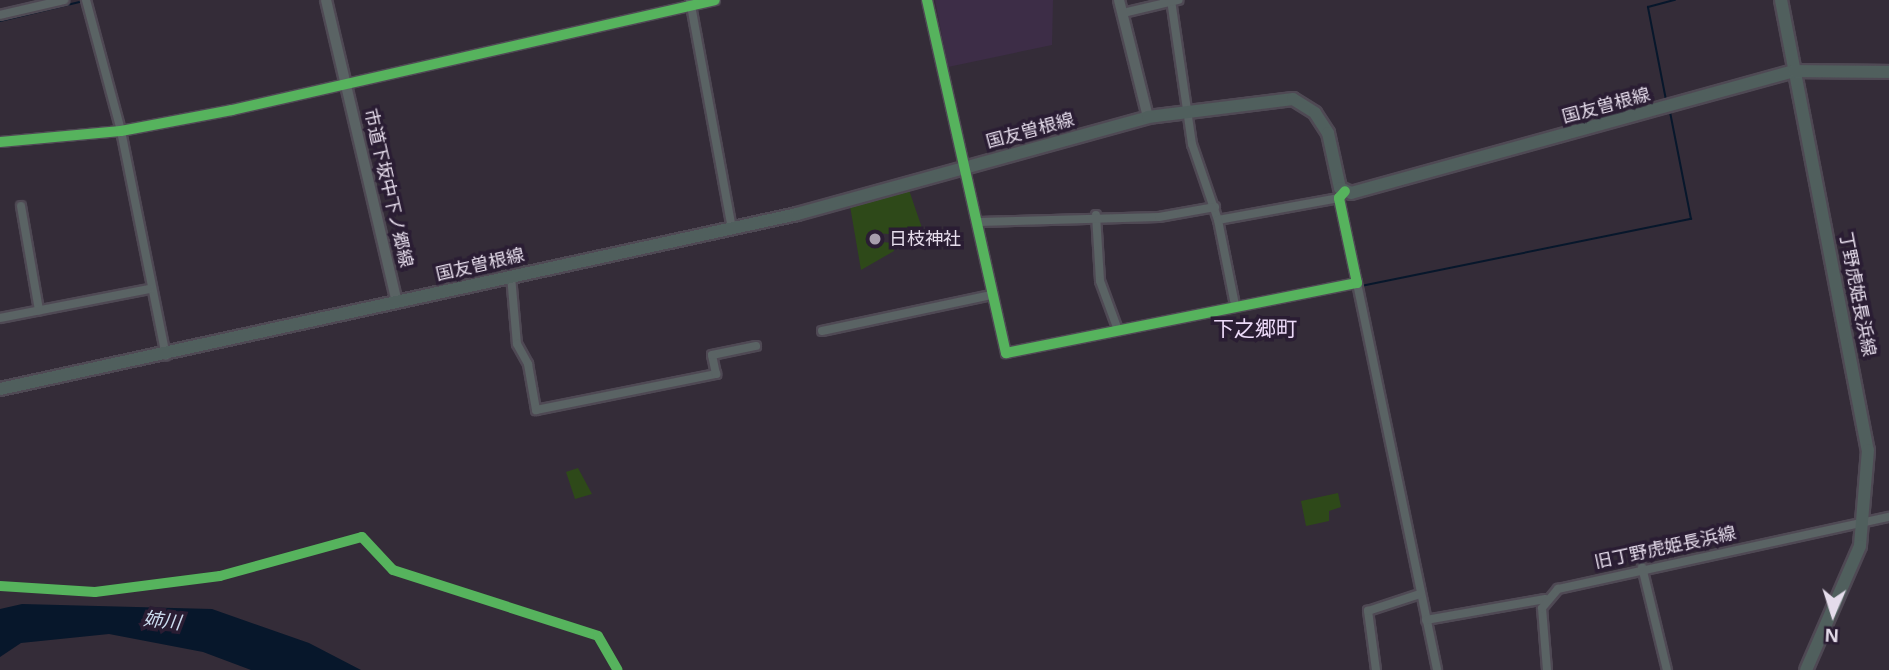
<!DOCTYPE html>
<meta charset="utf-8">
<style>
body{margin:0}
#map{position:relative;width:1889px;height:670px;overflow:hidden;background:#342c38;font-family:Helvetica,"Noto Sans JP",sans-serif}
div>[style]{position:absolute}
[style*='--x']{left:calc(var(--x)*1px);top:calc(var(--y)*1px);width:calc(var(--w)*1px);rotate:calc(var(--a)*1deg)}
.built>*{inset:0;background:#3d2d47}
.green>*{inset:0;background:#2e4919}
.water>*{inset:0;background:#07172b}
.stream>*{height:2px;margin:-1px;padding:0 1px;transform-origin:1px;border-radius:1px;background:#07172b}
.roads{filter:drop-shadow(2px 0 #4f4954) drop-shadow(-2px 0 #4f4954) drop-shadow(0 2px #4f4954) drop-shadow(0 -2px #4f4954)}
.minor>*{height:8px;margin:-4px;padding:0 4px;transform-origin:4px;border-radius:4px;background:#5a6364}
.tertiary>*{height:10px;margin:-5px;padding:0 5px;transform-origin:5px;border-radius:5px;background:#5a6364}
.secondary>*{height:12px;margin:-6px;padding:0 6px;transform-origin:6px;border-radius:6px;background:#505f5d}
.cycleway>*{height:10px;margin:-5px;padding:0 5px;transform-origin:5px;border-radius:5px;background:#56b35d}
.dots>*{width:19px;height:19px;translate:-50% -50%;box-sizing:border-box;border:4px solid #2a1d33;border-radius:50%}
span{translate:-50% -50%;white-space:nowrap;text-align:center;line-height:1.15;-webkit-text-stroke:7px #2a1d33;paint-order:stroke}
.street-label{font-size:18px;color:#e5dceb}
.poi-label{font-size:18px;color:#e5dceb}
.left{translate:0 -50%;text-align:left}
.water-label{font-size:19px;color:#ccdcef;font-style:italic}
.quarter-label{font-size:21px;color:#ecdaf8}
.north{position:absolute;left:1798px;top:579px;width:70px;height:70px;-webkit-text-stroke:5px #2a1d33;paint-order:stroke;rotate:183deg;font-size:19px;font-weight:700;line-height:28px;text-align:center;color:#e5dceb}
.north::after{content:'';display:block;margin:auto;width:24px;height:32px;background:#e5dceb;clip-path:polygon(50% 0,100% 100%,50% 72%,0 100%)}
</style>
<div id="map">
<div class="built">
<div style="clip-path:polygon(935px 0,1053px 0,1052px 45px,948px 67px)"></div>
</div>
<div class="green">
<div style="clip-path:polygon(909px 190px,922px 228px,908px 236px,878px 233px,872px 241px,893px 243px,894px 251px,861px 270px,850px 206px)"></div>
<div style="clip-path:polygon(578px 468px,592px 494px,575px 499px,566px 472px)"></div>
<div style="clip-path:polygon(1338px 493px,1341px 507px,1329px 511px,1329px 521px,1306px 526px,1301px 501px)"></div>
</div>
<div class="water">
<div style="clip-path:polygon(22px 604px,212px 609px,309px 643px,361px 670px,251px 670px,203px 652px,109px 634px,21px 643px,0 657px,0 609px)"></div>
</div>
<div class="stream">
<div style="--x:0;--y:21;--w:86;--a:-13.4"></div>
<div style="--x:1666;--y:100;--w:95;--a:-101"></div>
<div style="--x:1648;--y:7;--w:28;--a:-15"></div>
<div style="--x:1361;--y:286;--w:337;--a:-11.5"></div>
<div style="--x:1691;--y:219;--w:109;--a:-101.1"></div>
</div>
<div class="roads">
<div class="minor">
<div style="--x:86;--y:0;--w:136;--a:75"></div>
<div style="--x:121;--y:131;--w:229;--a:78.7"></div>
<div style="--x:690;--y:0;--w:232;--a:79.6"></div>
<div style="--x:927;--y:0;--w:362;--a:77.4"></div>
<div style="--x:1006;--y:353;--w:358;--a:-11.3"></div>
<div style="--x:1357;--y:283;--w:87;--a:-102"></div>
<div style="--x:1339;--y:198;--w:9;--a:-49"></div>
<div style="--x:1171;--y:0;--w:146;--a:81.7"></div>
<div style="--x:1192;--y:144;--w:80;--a:71.1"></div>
<div style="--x:1218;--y:220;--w:123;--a:-10.3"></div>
<div style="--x:1123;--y:13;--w:57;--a:-13.3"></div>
<div style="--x:0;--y:15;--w:66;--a:-13.2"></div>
<div style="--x:0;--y:142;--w:121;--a:-5.2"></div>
<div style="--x:121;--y:131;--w:113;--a:-10.7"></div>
<div style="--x:232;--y:110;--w:495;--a:-12.8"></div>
<div style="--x:21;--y:206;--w:106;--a:80.2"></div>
<div style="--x:1096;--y:215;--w:66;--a:86.5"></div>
<div style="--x:1100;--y:281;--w:52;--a:69.8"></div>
<div style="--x:1218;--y:220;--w:87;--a:78.7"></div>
<div style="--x:979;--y:222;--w:180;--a:-1.6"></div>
<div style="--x:1159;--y:217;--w:57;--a:-10.1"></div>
<div style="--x:511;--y:276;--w:68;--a:85"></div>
<div style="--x:517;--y:344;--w:23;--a:61"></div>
<div style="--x:528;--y:364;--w:47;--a:80.1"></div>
<div style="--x:536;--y:410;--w:184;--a:-11.3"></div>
<div style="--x:716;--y:374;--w:19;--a:-102"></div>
<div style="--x:712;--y:355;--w:45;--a:-11.6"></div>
<div style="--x:1357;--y:283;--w:395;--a:78.3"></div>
<div style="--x:0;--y:318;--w:152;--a:-11"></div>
<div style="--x:822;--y:331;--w:173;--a:-12"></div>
<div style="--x:1642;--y:567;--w:106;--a:76.4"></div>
<div style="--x:1426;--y:620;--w:121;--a:-10"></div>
<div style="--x:1376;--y:670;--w:60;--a:-97.7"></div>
<div style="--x:1368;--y:611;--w:55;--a:-18.1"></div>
<div style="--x:1547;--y:670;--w:62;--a:-94.6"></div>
<div style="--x:1542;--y:608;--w:25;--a:-50"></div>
<div style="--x:1558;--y:589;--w:339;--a:-12.3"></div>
</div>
<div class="tertiary">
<div style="--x:326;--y:0;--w:310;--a:76.8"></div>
<div style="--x:1119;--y:0;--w:121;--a:76.1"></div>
</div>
<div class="secondary">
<div style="--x:1781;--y:0;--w:458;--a:79.1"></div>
<div style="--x:1868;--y:450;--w:96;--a:94.8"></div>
<div style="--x:1860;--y:546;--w:135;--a:113.5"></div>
<div style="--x:0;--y:389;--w:816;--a:-12.38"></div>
<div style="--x:797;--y:214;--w:364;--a:-15.4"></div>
<div style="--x:1148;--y:117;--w:146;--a:-7.1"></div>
<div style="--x:1293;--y:99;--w:26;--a:32"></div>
<div style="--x:1315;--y:113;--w:24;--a:57"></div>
<div style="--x:1328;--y:133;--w:56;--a:77.7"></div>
<div style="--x:1340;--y:188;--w:12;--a:24"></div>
<div style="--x:1351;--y:193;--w:459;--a:-15.4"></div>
<div style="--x:1794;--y:71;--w:95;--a:0.6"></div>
</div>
</div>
<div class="cycleway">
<div style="--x:927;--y:0;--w:362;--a:77.4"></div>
<div style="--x:1006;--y:353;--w:358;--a:-11.3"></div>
<div style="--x:1357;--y:283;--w:87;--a:-102"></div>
<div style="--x:1339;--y:198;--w:9;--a:-49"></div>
<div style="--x:0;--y:142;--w:121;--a:-5.2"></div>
<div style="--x:121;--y:131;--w:113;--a:-10.7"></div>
<div style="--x:232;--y:110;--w:495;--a:-12.8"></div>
<div style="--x:0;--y:586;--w:95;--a:3.6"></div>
<div style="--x:95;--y:592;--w:126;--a:-7.3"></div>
<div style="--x:220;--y:576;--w:147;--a:-15.4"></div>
<div style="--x:362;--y:537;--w:45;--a:46.8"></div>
<div style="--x:393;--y:570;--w:215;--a:17.8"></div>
<div style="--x:598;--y:636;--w:39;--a:60"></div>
</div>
<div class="dots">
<div style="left:875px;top:239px;background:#a79eac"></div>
</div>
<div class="street-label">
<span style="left:1606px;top:106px;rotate:-15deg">国友曽根線</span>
<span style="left:1030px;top:131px;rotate:-15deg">国友曽根線</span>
<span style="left:388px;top:188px;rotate:77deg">市道下坂中下ノ郷線</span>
<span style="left:480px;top:265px;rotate:-13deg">国友曽根線</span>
<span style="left:1857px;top:294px;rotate:79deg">丁野虎姫長浜線</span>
<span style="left:1665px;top:548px;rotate:-12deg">旧丁野虎姫長浜線</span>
</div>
<div class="poi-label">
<span class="left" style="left:889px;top:239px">日枝神社</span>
</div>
<div class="water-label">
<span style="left:162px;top:621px;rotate:7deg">姉川</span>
</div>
<div class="quarter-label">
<span style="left:1255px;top:329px">下之郷町</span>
</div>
<div class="north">N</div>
</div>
